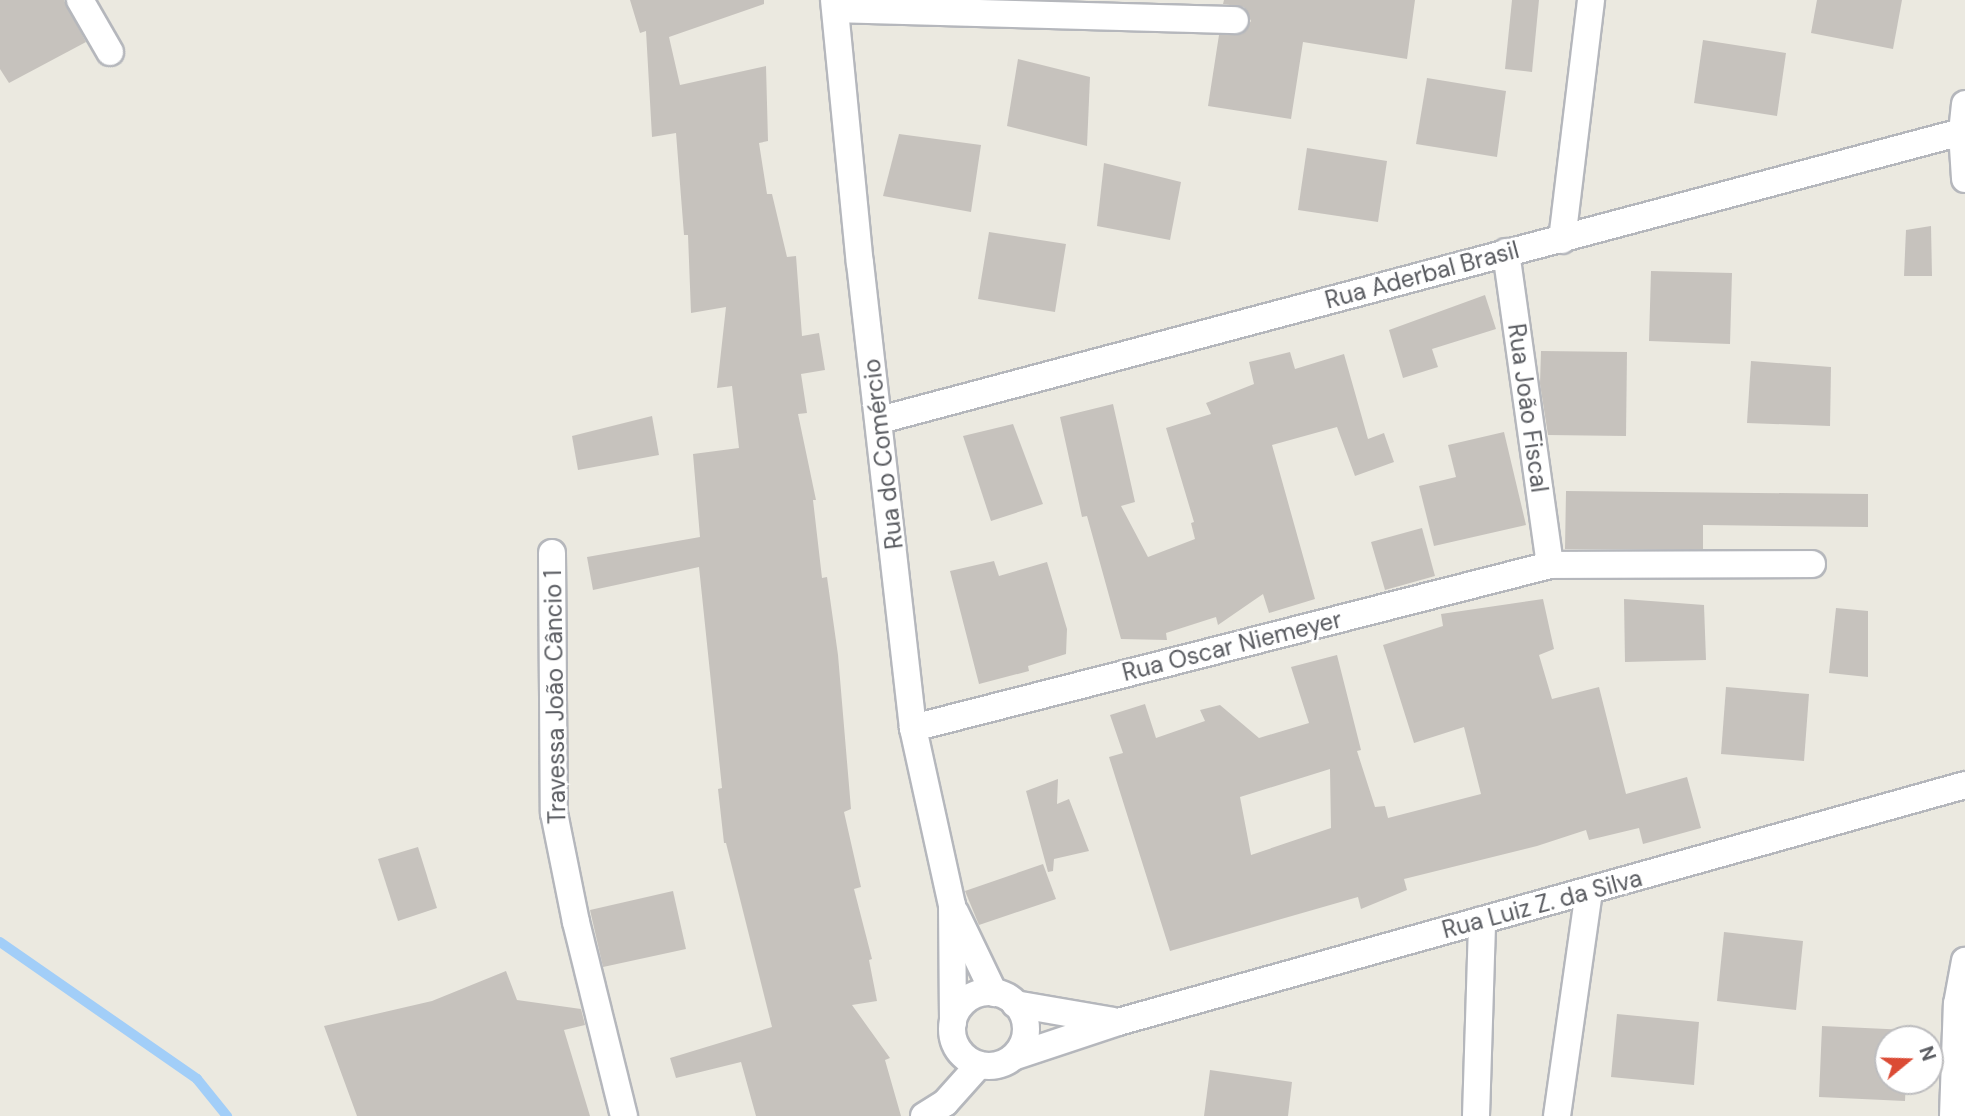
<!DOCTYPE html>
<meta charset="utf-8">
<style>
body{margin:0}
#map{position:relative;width:1965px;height:1116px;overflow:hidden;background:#ebe9e0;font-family:"DM Sans",sans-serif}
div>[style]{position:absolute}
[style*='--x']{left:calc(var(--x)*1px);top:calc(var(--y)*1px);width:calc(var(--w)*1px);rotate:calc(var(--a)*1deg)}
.stream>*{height:10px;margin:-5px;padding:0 5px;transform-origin:5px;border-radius:5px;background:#a2cef8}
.building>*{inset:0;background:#c6c2bd}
.roads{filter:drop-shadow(2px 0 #b5b7bc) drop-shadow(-2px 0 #b5b7bc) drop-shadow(0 2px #b5b7bc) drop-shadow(0 -2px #b5b7bc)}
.minor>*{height:26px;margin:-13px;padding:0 13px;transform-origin:13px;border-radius:13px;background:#fff}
.minor>.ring{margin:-13px;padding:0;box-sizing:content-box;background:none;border:26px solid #fff;border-radius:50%}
span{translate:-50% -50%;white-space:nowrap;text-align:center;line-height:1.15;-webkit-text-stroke:5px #fff;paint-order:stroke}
.street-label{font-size:24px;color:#595b60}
.north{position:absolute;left:1874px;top:1025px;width:70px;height:70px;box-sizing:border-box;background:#fff;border:2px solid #bdbdbf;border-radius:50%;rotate:71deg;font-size:19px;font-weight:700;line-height:28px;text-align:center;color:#595b60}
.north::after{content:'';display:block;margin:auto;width:24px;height:32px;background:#db4b35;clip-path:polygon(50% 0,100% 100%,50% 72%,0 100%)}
</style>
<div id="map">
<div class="stream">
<div style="--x:0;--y:942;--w:240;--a:34.8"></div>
<div style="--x:197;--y:1079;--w:48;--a:51"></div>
</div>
<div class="building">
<div style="clip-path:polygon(0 0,64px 0,86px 42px,9px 83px,0 69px)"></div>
<div style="clip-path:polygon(630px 0,764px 0,764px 4px,669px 37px,680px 85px,766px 66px,768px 141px,759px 143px,767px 194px,772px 194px,787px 257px,796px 256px,802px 336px,819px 333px,825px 370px,801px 374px,807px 413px,798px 414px,816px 500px,813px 500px,822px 578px,827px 577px,838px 655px,851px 809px,844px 812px,861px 887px,854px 889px,872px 959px,869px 960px,877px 1001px,852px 1005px,890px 1058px,885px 1060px,901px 1116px,756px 1116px,741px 1062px,676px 1078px,670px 1058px,772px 1027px,726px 843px,724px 843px,718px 789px,722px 788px,699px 567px,593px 590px,587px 557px,700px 537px,693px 454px,739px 448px,732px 386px,717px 388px,726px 307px,691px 313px,688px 235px,684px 235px,676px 133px,652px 137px,646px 31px,640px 33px)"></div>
<div style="clip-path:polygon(1224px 0,1415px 0,1407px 59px,1303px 42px,1291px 119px,1208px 106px,1219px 35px,1242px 34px,1251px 21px,1244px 7px,1223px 4px)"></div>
<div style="clip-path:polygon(1512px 0,1539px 0,1532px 72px,1505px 69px)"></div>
<div style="clip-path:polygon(1817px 0,1902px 0,1893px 49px,1811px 33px)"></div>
<div style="clip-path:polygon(1703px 40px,1786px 53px,1777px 116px,1694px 103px)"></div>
<div style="clip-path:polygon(1018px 59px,1090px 77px,1087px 146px,1007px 126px)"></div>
<div style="clip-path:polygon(1427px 78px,1506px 91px,1497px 157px,1416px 144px)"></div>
<div style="clip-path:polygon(899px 134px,981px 145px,971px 212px,883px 196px)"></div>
<div style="clip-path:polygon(1307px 148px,1387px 161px,1378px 222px,1298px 210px)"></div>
<div style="clip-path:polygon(1104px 163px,1181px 182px,1170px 240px,1097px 226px)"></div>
<div style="clip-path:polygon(1931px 226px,1932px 276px,1904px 276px,1906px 230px)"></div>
<div style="clip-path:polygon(989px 232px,1066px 244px,1055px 312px,978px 299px)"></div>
<div style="clip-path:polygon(1651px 271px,1732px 273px,1730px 344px,1649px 341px)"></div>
<div style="clip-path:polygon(1485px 295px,1496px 329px,1432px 349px,1438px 367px,1403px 378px,1389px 330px)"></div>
<div style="clip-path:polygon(1541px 351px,1627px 352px,1626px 436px,1548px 435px,1540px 384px)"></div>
<div style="clip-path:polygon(1290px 352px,1295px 369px,1344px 354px,1368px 439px,1384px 433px,1394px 462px,1355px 476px,1337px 427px,1272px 445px,1315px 599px,1269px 613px,1263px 594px,1218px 625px,1216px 617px,1166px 633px,1167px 640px,1121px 639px,1087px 516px,1082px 517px,1060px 417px,1113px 404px,1135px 502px,1121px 506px,1148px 557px,1195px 539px,1191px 523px,1194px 522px,1166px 428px,1211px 414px,1206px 403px,1254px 384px,1249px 362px)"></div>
<div style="clip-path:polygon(1751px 361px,1831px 367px,1830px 426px,1747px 423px)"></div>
<div style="clip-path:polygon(652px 416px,659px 455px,578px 470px,572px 436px)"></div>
<div style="clip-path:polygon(1013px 424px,1043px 504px,991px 521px,963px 436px)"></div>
<div style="clip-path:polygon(1504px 432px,1526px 525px,1434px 546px,1419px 486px,1456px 477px,1448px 445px)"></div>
<div style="clip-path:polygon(1566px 491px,1868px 494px,1868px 527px,1703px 525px,1703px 549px,1565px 549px)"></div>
<div style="clip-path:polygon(1422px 528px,1435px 576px,1385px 590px,1371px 542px)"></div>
<div style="clip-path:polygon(994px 561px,999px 576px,1047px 562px,1067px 629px,1066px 654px,1028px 666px,1029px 671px,979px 684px,950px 571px)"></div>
<div style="clip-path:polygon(evenodd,1543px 599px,1554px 649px,1539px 655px,1552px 699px,1599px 687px,1626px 794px,1687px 777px,1701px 828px,1643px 844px,1639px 828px,1589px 840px,1586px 830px,1537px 846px,1404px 879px,1407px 890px,1361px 909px,1358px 897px,1170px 951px,1109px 757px,1123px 753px,1110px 715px,1145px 704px,1156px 738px,1205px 721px,1200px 710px,1220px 705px,1259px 738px,1309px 723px,1291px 667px,1337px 655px,1361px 750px,1357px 751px,1375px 807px,1385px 806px,1388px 818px,1481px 794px,1464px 727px,1414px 743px,1383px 645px,1443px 626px,1441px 614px,1543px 599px,1330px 769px,1331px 828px,1251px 855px,1240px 797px,1330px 769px)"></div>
<div style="clip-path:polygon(1624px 599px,1704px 605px,1706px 660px,1625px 662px)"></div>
<div style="clip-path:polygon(1836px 608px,1868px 611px,1868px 677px,1829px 673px)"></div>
<div style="clip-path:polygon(1726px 687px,1809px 694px,1804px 761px,1721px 754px)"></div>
<div style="clip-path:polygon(1058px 779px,1057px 804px,1069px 799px,1089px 851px,1054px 859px,1053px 871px,1048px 872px,1026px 791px)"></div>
<div style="clip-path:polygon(418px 847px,437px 908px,398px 921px,378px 859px)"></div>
<div style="clip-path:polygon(1043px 864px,1056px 899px,979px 925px,965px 891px)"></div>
<div style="clip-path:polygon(673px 891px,686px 949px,603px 967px,590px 910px)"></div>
<div style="clip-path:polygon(1724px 932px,1803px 941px,1796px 1010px,1717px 1001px)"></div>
<div style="clip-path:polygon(506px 971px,517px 1000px,581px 1009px,585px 1025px,564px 1030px,590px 1116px,357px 1116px,324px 1026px,432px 1001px)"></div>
<div style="clip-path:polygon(1617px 1014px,1699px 1022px,1694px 1085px,1611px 1077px)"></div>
<div style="clip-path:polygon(1822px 1026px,1908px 1030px,1908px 1039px,1888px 1039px,1888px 1081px,1906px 1081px,1905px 1101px,1819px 1097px)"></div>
<div style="clip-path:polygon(1210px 1070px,1292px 1082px,1288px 1116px,1204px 1116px)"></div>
</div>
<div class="roads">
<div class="minor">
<div style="--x:80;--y:0;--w:60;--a:60"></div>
<div style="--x:834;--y:0;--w:264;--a:84.4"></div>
<div style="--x:860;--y:263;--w:468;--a:83.5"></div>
<div style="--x:913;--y:728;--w:181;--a:77.6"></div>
<div style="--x:952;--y:905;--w:117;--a:89.5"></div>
<div style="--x:836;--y:9;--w:399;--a:1.6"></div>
<div style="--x:1965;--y:104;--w:28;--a:96"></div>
<div style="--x:1962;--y:132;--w:47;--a:86.3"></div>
<div style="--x:1562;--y:240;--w:242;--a:-83.1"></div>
<div style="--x:1506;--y:252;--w:316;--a:82"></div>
<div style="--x:880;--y:420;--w:1123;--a:-14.91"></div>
<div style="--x:552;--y:553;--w:260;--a:89.6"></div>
<div style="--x:554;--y:813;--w:111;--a:78.6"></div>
<div style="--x:576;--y:922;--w:200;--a:76.1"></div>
<div style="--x:913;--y:728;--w:658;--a:-14.35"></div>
<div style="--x:1550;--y:565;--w:262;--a:-0.2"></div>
<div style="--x:955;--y:912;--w:90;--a:64.3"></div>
<div class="ring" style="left:952px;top:992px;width:48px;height:48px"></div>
<div style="--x:1015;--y:1004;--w:99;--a:9.8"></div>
<div style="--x:1016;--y:1056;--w:108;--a:-18.4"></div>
<div style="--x:1118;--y:1022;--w:880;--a:-15.63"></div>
<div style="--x:924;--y:1116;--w:25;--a:-32"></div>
<div style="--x:945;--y:1103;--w:51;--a:-48.2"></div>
<div style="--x:1476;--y:1116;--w:196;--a:-88.2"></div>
<div style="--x:1557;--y:1116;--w:227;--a:-81.9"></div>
<div style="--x:1953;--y:1116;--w:112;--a:-88"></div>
<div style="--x:1957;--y:1004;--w:44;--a:-79.5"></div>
</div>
</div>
<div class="street-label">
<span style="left:1422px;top:275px;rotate:-15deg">Rua Aderbal Brasil</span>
<span style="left:1528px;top:408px;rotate:82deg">Rua João Fiscal</span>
<span style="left:883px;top:454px;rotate:-97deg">Rua do Comércio</span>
<span style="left:1232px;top:646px;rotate:-14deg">Rua Oscar Niemeyer</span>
<span style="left:555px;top:697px;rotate:-91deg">Travessa João Câncio 1</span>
<span style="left:1542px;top:904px;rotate:-15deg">Rua Luiz Z. da Silva</span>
</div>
<div class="north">N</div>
</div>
